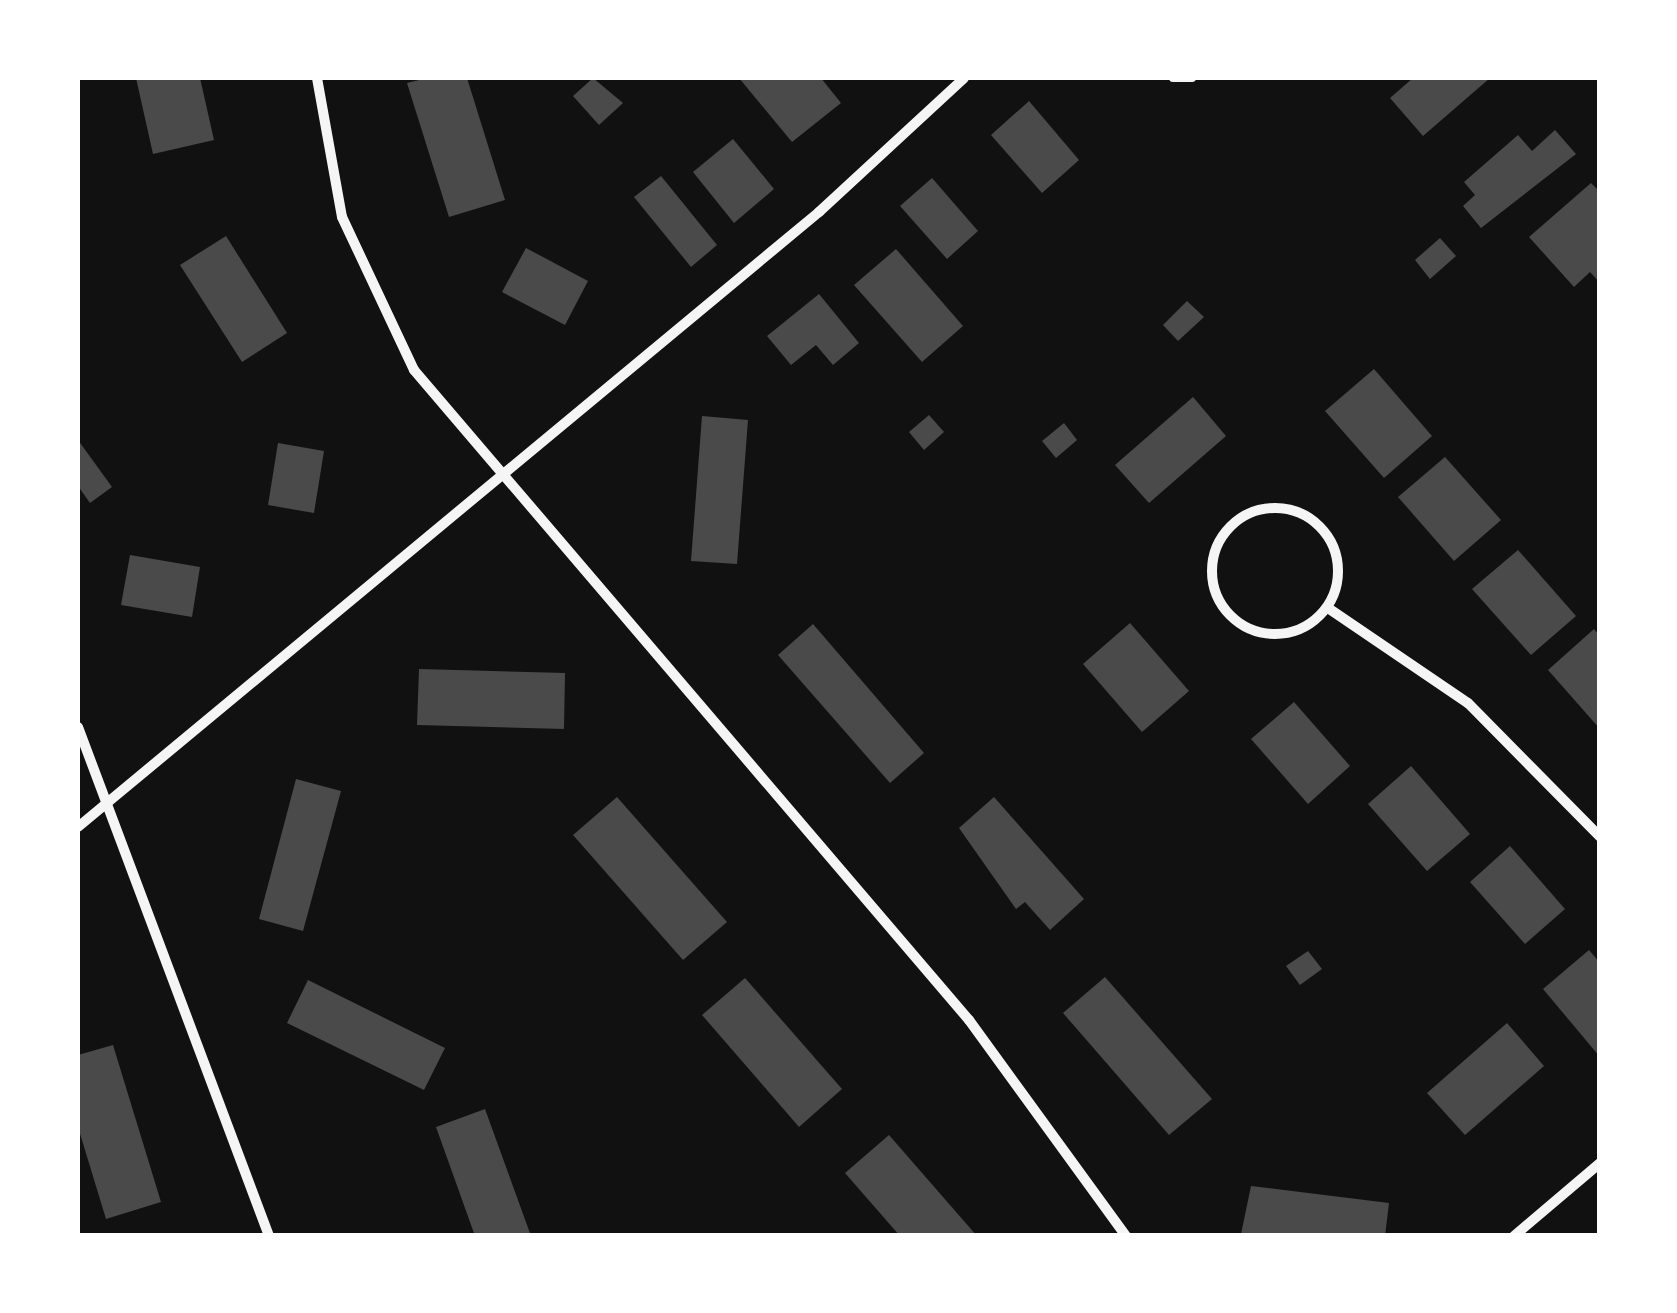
<!DOCTYPE html>
<style>
body{margin:0}
#map{position:relative;width:1677px;height:1313px;overflow:hidden;background:#111;font-family:"Playfair Display",serif}
div>[style]{position:absolute}
[style*='--x']{left:calc(var(--x)*1px);top:calc(var(--y)*1px);width:calc(var(--w)*1px);rotate:calc(var(--a)*1deg)}
.building>*{inset:0;background:#4a4a4a}
.service>*{height:8px;margin:-4px;padding:0 4px;transform-origin:4px;border-radius:4px;background:#f5f5f5}
.minor>*{height:10px;margin:-5px;padding:0 5px;transform-origin:5px;border-radius:5px;background:#f5f5f5}
.minor>.ring{margin:-5px;padding:0;box-sizing:content-box;background:none;border:10px solid #f5f5f5;border-radius:50%}
span{translate:-50% -50%;white-space:nowrap;text-align:center;line-height:1.15;-webkit-text-stroke:10px #fff;paint-order:stroke}
.frame{position:absolute;inset:0;border:80px solid #fff;pointer-events:none}
</style>
<div id="map">
<div class="building">
<div style="clip-path:polygon(136px 78px,200px 78px,214px 140px,153px 154px)"></div>
<div style="clip-path:polygon(427px 78px,467px 78px,505px 200px,449px 217px,407px 83px)"></div>
<div style="clip-path:polygon(593px 78px,623px 103px,599px 125px,573px 96px)"></div>
<div style="clip-path:polygon(739px 78px,821px 78px,841px 103px,792px 142px)"></div>
<div style="clip-path:polygon(1413px 78px,1490px 78px,1423px 136px,1390px 98px)"></div>
<div style="clip-path:polygon(1029px 101px,1079px 160px,1042px 193px,991px 135px)"></div>
<div style="clip-path:polygon(1555px 130px,1576px 154px,1481px 228px,1463px 206px,1475px 195px,1464px 182px,1518px 135px,1532px 151px)"></div>
<div style="clip-path:polygon(733px 139px,774px 189px,734px 223px,693px 172px)"></div>
<div style="clip-path:polygon(661px 176px,717px 245px,691px 267px,634px 197px)"></div>
<div style="clip-path:polygon(932px 178px,978px 231px,947px 259px,900px 206px)"></div>
<div style="clip-path:polygon(1591px 183px,1600px 192px,1600px 283px,1590px 272px,1574px 287px,1529px 237px)"></div>
<div style="clip-path:polygon(226px 236px,287px 333px,242px 362px,180px 265px)"></div>
<div style="clip-path:polygon(1440px 238px,1456px 256px,1430px 279px,1415px 260px)"></div>
<div style="clip-path:polygon(526px 248px,588px 281px,565px 325px,502px 292px)"></div>
<div style="clip-path:polygon(896px 249px,963px 326px,922px 362px,854px 285px)"></div>
<div style="clip-path:polygon(819px 294px,859px 343px,833px 365px,816px 345px,791px 365px,767px 336px)"></div>
<div style="clip-path:polygon(1187px 301px,1204px 317px,1178px 341px,1163px 325px)"></div>
<div style="clip-path:polygon(1374px 369px,1432px 436px,1384px 478px,1325px 411px)"></div>
<div style="clip-path:polygon(1193px 397px,1226px 436px,1149px 503px,1115px 465px)"></div>
<div style="clip-path:polygon(929px 415px,944px 432px,924px 450px,909px 432px)"></div>
<div style="clip-path:polygon(702px 416px,748px 420px,737px 564px,691px 561px)"></div>
<div style="clip-path:polygon(1064px 423px,1077px 440px,1056px 458px,1042px 441px)"></div>
<div style="clip-path:polygon(78px 440px,112px 487px,90px 503px,78px 486px)"></div>
<div style="clip-path:polygon(278px 443px,324px 451px,314px 513px,268px 505px)"></div>
<div style="clip-path:polygon(1445px 457px,1501px 520px,1454px 561px,1398px 497px)"></div>
<div style="clip-path:polygon(1518px 550px,1576px 616px,1531px 655px,1472px 589px)"></div>
<div style="clip-path:polygon(130px 555px,200px 567px,192px 617px,121px 605px)"></div>
<div style="clip-path:polygon(1130px 623px,1189px 691px,1142px 732px,1083px 664px)"></div>
<div style="clip-path:polygon(813px 624px,924px 753px,890px 783px,778px 655px)"></div>
<div style="clip-path:polygon(1594px 629px,1600px 636px,1600px 729px,1548px 670px)"></div>
<div style="clip-path:polygon(419px 669px,565px 673px,564px 729px,417px 725px)"></div>
<div style="clip-path:polygon(1294px 702px,1350px 766px,1308px 804px,1251px 739px)"></div>
<div style="clip-path:polygon(1411px 766px,1470px 834px,1427px 871px,1368px 804px)"></div>
<div style="clip-path:polygon(296px 779px,341px 791px,303px 931px,259px 919px)"></div>
<div style="clip-path:polygon(617px 797px,727px 922px,683px 960px,573px 835px)"></div>
<div style="clip-path:polygon(994px 797px,1084px 899px,1050px 930px,1025px 902px,1016px 909px,959px 828px)"></div>
<div style="clip-path:polygon(1510px 846px,1565px 909px,1525px 944px,1470px 882px)"></div>
<div style="clip-path:polygon(1589px 950px,1600px 963px,1600px 1057px,1543px 989px)"></div>
<div style="clip-path:polygon(1308px 951px,1322px 969px,1300px 985px,1286px 966px)"></div>
<div style="clip-path:polygon(1105px 977px,1212px 1099px,1169px 1135px,1063px 1013px)"></div>
<div style="clip-path:polygon(745px 978px,842px 1089px,799px 1127px,702px 1015px)"></div>
<div style="clip-path:polygon(308px 980px,445px 1048px,424px 1090px,287px 1023px)"></div>
<div style="clip-path:polygon(1507px 1023px,1544px 1066px,1465px 1135px,1427px 1093px)"></div>
<div style="clip-path:polygon(113px 1045px,161px 1202px,106px 1219px,78px 1127px,78px 1055px)"></div>
<div style="clip-path:polygon(485px 1109px,531px 1236px,475px 1236px,436px 1127px)"></div>
<div style="clip-path:polygon(889px 1135px,977px 1236px,900px 1236px,845px 1173px)"></div>
<div style="clip-path:polygon(1251px 1186px,1389px 1203px,1385px 1236px,1241px 1234px)"></div>
</div>
<div class="service">
<div style="--x:1173;--y:78;--w:19;--a:0"></div>
</div>
<div class="minor">
<div style="--x:317;--y:78;--w:141;--a:79.8"></div>
<div style="--x:342;--y:217;--w:169;--a:64.8"></div>
<div style="--x:414;--y:370;--w:855;--a:49.51"></div>
<div style="--x:969;--y:1020;--w:267;--a:54"></div>
<div class="ring" style="left:1212px;top:508px;width:116px;height:116px"></div>
<div style="--x:1328;--y:608;--w:169;--a:34.2"></div>
<div style="--x:1468;--y:703;--w:188;--a:45.4"></div>
<div style="--x:78;--y:727;--w:544;--a:69.43"></div>
<div style="--x:78;--y:827;--w:963;--a:-39.69"></div>
<div style="--x:819;--y:212;--w:197;--a:-42.7"></div>
<div style="--x:1514;--y:1236;--w:113;--a:-40.3"></div>
</div>
<div class="frame"></div>
</div>
